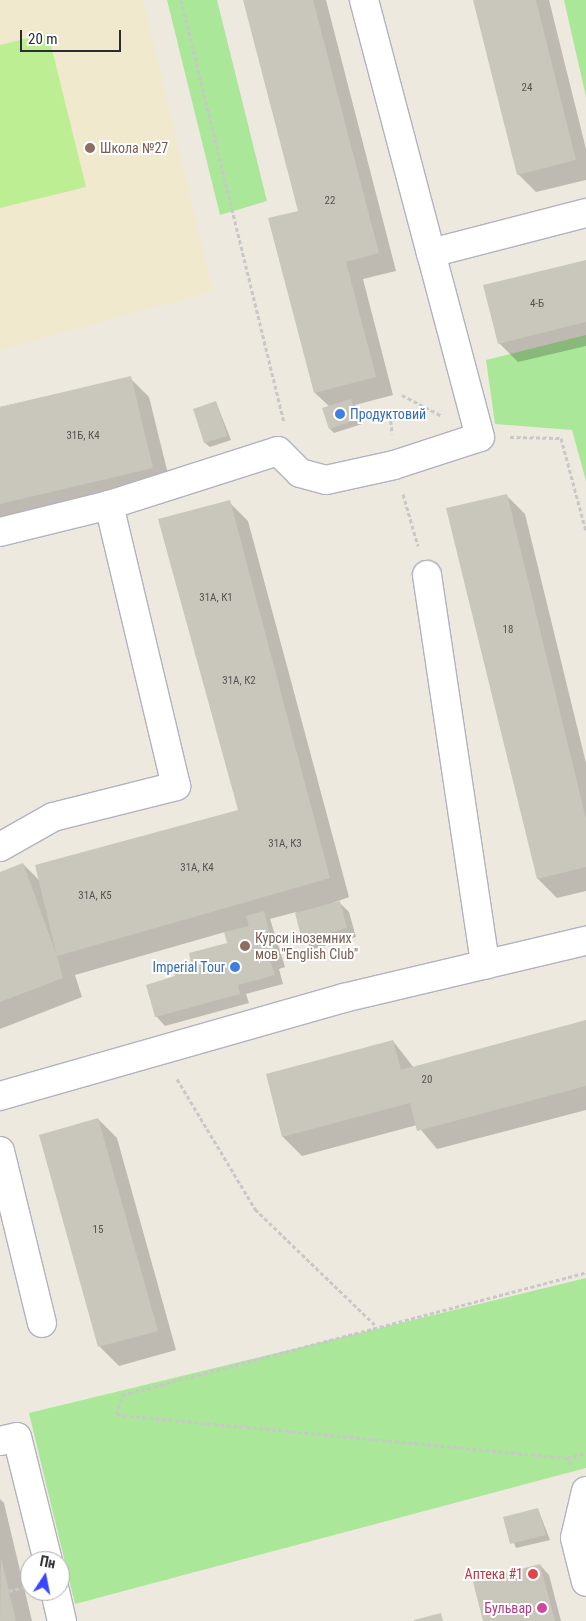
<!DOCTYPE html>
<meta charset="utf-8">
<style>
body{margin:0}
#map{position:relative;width:586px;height:1621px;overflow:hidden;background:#eee9de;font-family:"Roboto Condensed",sans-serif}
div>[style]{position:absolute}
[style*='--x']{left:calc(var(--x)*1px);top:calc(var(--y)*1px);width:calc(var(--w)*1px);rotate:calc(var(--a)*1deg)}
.education>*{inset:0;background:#f0e9cd}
.green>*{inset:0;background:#aae799}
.pitch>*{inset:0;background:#bdee94}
.shadow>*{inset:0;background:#0003}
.building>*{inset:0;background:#c9c7bc}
.path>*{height:3px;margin-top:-1.5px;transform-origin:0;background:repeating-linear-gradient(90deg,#c8c8c8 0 4px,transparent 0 6.5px)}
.roads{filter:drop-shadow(1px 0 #b2b2c0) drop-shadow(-1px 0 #b2b2c0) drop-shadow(0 1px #b2b2c0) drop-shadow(0 -1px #b2b2c0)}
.minor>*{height:28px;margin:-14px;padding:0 14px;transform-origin:14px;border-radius:14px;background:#fff}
.dots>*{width:14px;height:14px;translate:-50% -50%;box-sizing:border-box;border:2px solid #fff;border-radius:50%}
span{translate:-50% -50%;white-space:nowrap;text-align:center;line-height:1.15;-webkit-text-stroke:4px #fff;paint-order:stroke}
.number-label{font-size:11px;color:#535350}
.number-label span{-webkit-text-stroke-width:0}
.education-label{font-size:14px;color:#785e54}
.left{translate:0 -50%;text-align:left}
.shop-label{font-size:14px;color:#366cbe}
.right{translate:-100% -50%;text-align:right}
.health-label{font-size:14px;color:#be3a42}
.hotel-label{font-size:14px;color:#b23c85}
.north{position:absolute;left:20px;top:1551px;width:50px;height:50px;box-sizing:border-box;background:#fff;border:1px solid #ababab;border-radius:50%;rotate:11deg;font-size:14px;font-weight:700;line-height:20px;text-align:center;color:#2c2c2c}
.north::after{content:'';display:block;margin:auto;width:18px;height:22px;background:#3a47ff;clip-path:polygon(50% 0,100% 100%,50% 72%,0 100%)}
.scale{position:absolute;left:20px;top:30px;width:101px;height:22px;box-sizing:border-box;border:2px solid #2c2c2c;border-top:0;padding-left:6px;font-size:15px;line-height:18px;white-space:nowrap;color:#2c2c2c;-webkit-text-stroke:4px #fff;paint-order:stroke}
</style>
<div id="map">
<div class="education">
<div style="clip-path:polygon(0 0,143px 0,213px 291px,0 350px)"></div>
</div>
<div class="green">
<div style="clip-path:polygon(167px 0,217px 0,267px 201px,220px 215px)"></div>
<div style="clip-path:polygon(564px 0,586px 0,586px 97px)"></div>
<div style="clip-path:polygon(586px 335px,586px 481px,572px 430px,495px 424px,486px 360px)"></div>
<div style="clip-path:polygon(586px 1278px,586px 1468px,75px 1604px,29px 1413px)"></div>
</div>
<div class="pitch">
<div style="clip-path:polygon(48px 33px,86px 187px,0 208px,0 45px)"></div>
</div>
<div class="shadow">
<div style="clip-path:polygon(245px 0,326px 0,396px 271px,363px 279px,393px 395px,355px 405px,362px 424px,334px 433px,330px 429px,330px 407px,315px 393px,299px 212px)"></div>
<div style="clip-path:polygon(474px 0,549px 0,586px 149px,586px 180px,536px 192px,518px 174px)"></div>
<div style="clip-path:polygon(586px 261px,586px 346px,518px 362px,499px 343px)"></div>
<div style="clip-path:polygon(130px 378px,149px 397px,171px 486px,0 523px,0 407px)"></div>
<div style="clip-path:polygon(216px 402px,231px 440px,210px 447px,205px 443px)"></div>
<div style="clip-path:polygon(506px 495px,525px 514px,586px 763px,586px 891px,557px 898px,538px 879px,448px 509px)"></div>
<div style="clip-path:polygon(229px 502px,248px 521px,349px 897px,322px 907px,339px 902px,349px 912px,356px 937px,313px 949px,303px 939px,296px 912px,270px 919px,285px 967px,279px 969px,283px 984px,246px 994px,249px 1003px,165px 1026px,156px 1016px,177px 977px,229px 944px,225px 932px,75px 975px,82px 997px,0 1029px,0 873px,23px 864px,40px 881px,240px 811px)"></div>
<div style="clip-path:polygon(586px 1022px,586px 1110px,437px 1149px,417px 1125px,302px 1156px,283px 1137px,267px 1075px,393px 1041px,414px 1068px)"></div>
<div style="clip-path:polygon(98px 1119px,117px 1138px,176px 1350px,119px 1366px,100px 1347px)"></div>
<div style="clip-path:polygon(0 1499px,4px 1503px,32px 1621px,0 1621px)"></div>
<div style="clip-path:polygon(538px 1509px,550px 1540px,516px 1548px,505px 1518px)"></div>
<div style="clip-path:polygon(540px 1565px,549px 1575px,561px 1621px,485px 1621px)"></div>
</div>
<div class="building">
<div style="clip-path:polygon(243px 0,313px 0,379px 253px,346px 262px,376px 377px,314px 393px,268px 218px,298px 211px)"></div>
<div style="clip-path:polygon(473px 0,536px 0,576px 160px,517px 175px)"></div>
<div style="clip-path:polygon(586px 260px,586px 322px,498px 344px,483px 285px)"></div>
<div style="clip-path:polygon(131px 376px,153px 468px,0 504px,0 407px)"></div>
<div style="clip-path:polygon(351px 399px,358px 419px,329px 429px,322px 408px)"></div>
<div style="clip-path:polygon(216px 401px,227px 436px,204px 443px,193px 409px)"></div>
<div style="clip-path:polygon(507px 494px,586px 819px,586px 867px,537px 879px,446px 508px)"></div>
<div style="clip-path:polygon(230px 500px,330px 878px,57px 956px,63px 978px,0 1002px,0 872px,23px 863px,57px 956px,35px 865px,238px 810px,158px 519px)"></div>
<div style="clip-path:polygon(340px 901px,347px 928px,302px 940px,295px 913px)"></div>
<div style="clip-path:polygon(264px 911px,276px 958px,270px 960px,275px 975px,238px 985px,240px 994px,155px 1017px,146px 985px,175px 976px,173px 968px,191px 963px,189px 953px,227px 943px,224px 932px,249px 926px,246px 916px)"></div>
<div style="clip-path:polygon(586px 1020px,586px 1086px,417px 1131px,410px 1103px,282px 1137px,266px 1074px,393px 1040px,401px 1070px)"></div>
<div style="clip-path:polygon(98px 1118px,158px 1331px,98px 1347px,39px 1135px)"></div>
<div style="clip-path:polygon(538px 1508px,546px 1535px,510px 1544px,503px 1517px)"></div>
<div style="clip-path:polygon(1px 1558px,9px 1591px,16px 1621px,0 1621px)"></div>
<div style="clip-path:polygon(540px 1564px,555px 1621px,483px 1621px,473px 1582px)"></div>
<div style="clip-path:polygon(441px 1613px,443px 1621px,414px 1621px,414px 1620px)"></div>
</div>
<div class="path">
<div style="--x:181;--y:0;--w:433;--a:76.3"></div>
<div style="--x:402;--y:395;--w:45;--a:27.7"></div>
<div style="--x:390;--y:414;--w:20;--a:84"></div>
<div style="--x:510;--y:437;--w:51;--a:1.1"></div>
<div style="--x:561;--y:438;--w:96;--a:75"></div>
<div style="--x:403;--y:494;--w:54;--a:73.9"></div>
<div style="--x:177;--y:1079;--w:152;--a:59"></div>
<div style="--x:255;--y:1209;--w:167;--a:44"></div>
<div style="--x:567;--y:1458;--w:20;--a:-15"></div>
<div style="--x:571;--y:1464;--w:7;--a:-124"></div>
<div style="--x:567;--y:1458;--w:452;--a:-174.5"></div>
<div style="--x:117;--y:1415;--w:21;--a:-76"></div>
<div style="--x:122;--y:1395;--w:480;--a:-14.8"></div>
<div style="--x:9;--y:1591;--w:16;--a:-14"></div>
</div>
<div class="roads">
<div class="minor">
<div style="--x:364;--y:0;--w:262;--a:75.2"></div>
<div style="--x:0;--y:532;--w:112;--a:-13.9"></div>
<div style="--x:109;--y:505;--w:177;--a:-17.7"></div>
<div style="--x:278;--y:451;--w:31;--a:45"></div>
<div style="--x:300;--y:473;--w:27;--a:15"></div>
<div style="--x:326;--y:480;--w:70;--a:-12.4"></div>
<div style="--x:394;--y:465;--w:90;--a:-18"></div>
<div style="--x:480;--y:437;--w:190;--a:-104.9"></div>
<div style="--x:431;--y:253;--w:160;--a:-14.5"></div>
<div style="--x:427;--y:575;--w:394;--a:81.5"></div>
<div style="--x:0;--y:847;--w:61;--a:-29.5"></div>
<div style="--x:53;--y:817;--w:127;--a:-14.1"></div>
<div style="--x:176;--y:786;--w:289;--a:-103.4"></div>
<div style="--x:0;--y:1096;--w:358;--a:-15.9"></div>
<div style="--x:344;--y:998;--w:249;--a:-13.3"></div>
<div style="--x:0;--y:1151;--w:177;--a:76.3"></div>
<div style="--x:0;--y:1441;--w:17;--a:-13"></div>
<div style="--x:17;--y:1437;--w:128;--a:76"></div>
<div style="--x:586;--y:1491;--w:48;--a:103.2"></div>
<div style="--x:575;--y:1538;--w:45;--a:76"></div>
<div style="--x:55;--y:1591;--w:31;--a:77"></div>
</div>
</div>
<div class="dots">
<div style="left:90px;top:148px;background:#8d6e63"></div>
<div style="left:340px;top:414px;background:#3f7fe0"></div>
<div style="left:245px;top:946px;background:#8d6e63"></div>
<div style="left:235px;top:967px;background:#3f7fe0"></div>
<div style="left:533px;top:1574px;background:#e0444e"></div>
<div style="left:542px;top:1608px;background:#d1479c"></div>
</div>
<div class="number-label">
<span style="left:527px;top:88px">24</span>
<span style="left:330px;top:201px">22</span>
<span style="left:537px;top:304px">4-Б</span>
<span style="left:83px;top:436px">31Б, К4</span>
<span style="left:216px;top:598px">31А, К1</span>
<span style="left:508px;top:630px">18</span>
<span style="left:239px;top:681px">31А, К2</span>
<span style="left:285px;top:844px">31А, К3</span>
<span style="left:197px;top:868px">31А, К4</span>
<span style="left:95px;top:896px">31А, К5</span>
<span style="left:427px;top:1080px">20</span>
<span style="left:98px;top:1230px">15</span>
</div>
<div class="education-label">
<span class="left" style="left:100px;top:148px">Школа №27</span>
<span class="left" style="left:255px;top:946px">Курси іноземних<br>мов "English Club"</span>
</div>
<div class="shop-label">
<span class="left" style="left:350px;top:414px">Продуктовий</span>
<span class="right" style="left:225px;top:967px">Imperial Tour</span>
</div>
<div class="health-label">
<span class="right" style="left:523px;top:1574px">Аптека #1</span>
</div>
<div class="hotel-label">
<span class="right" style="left:532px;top:1608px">Бульвар</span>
</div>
<div class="north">Пн</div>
<div class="scale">20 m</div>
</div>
